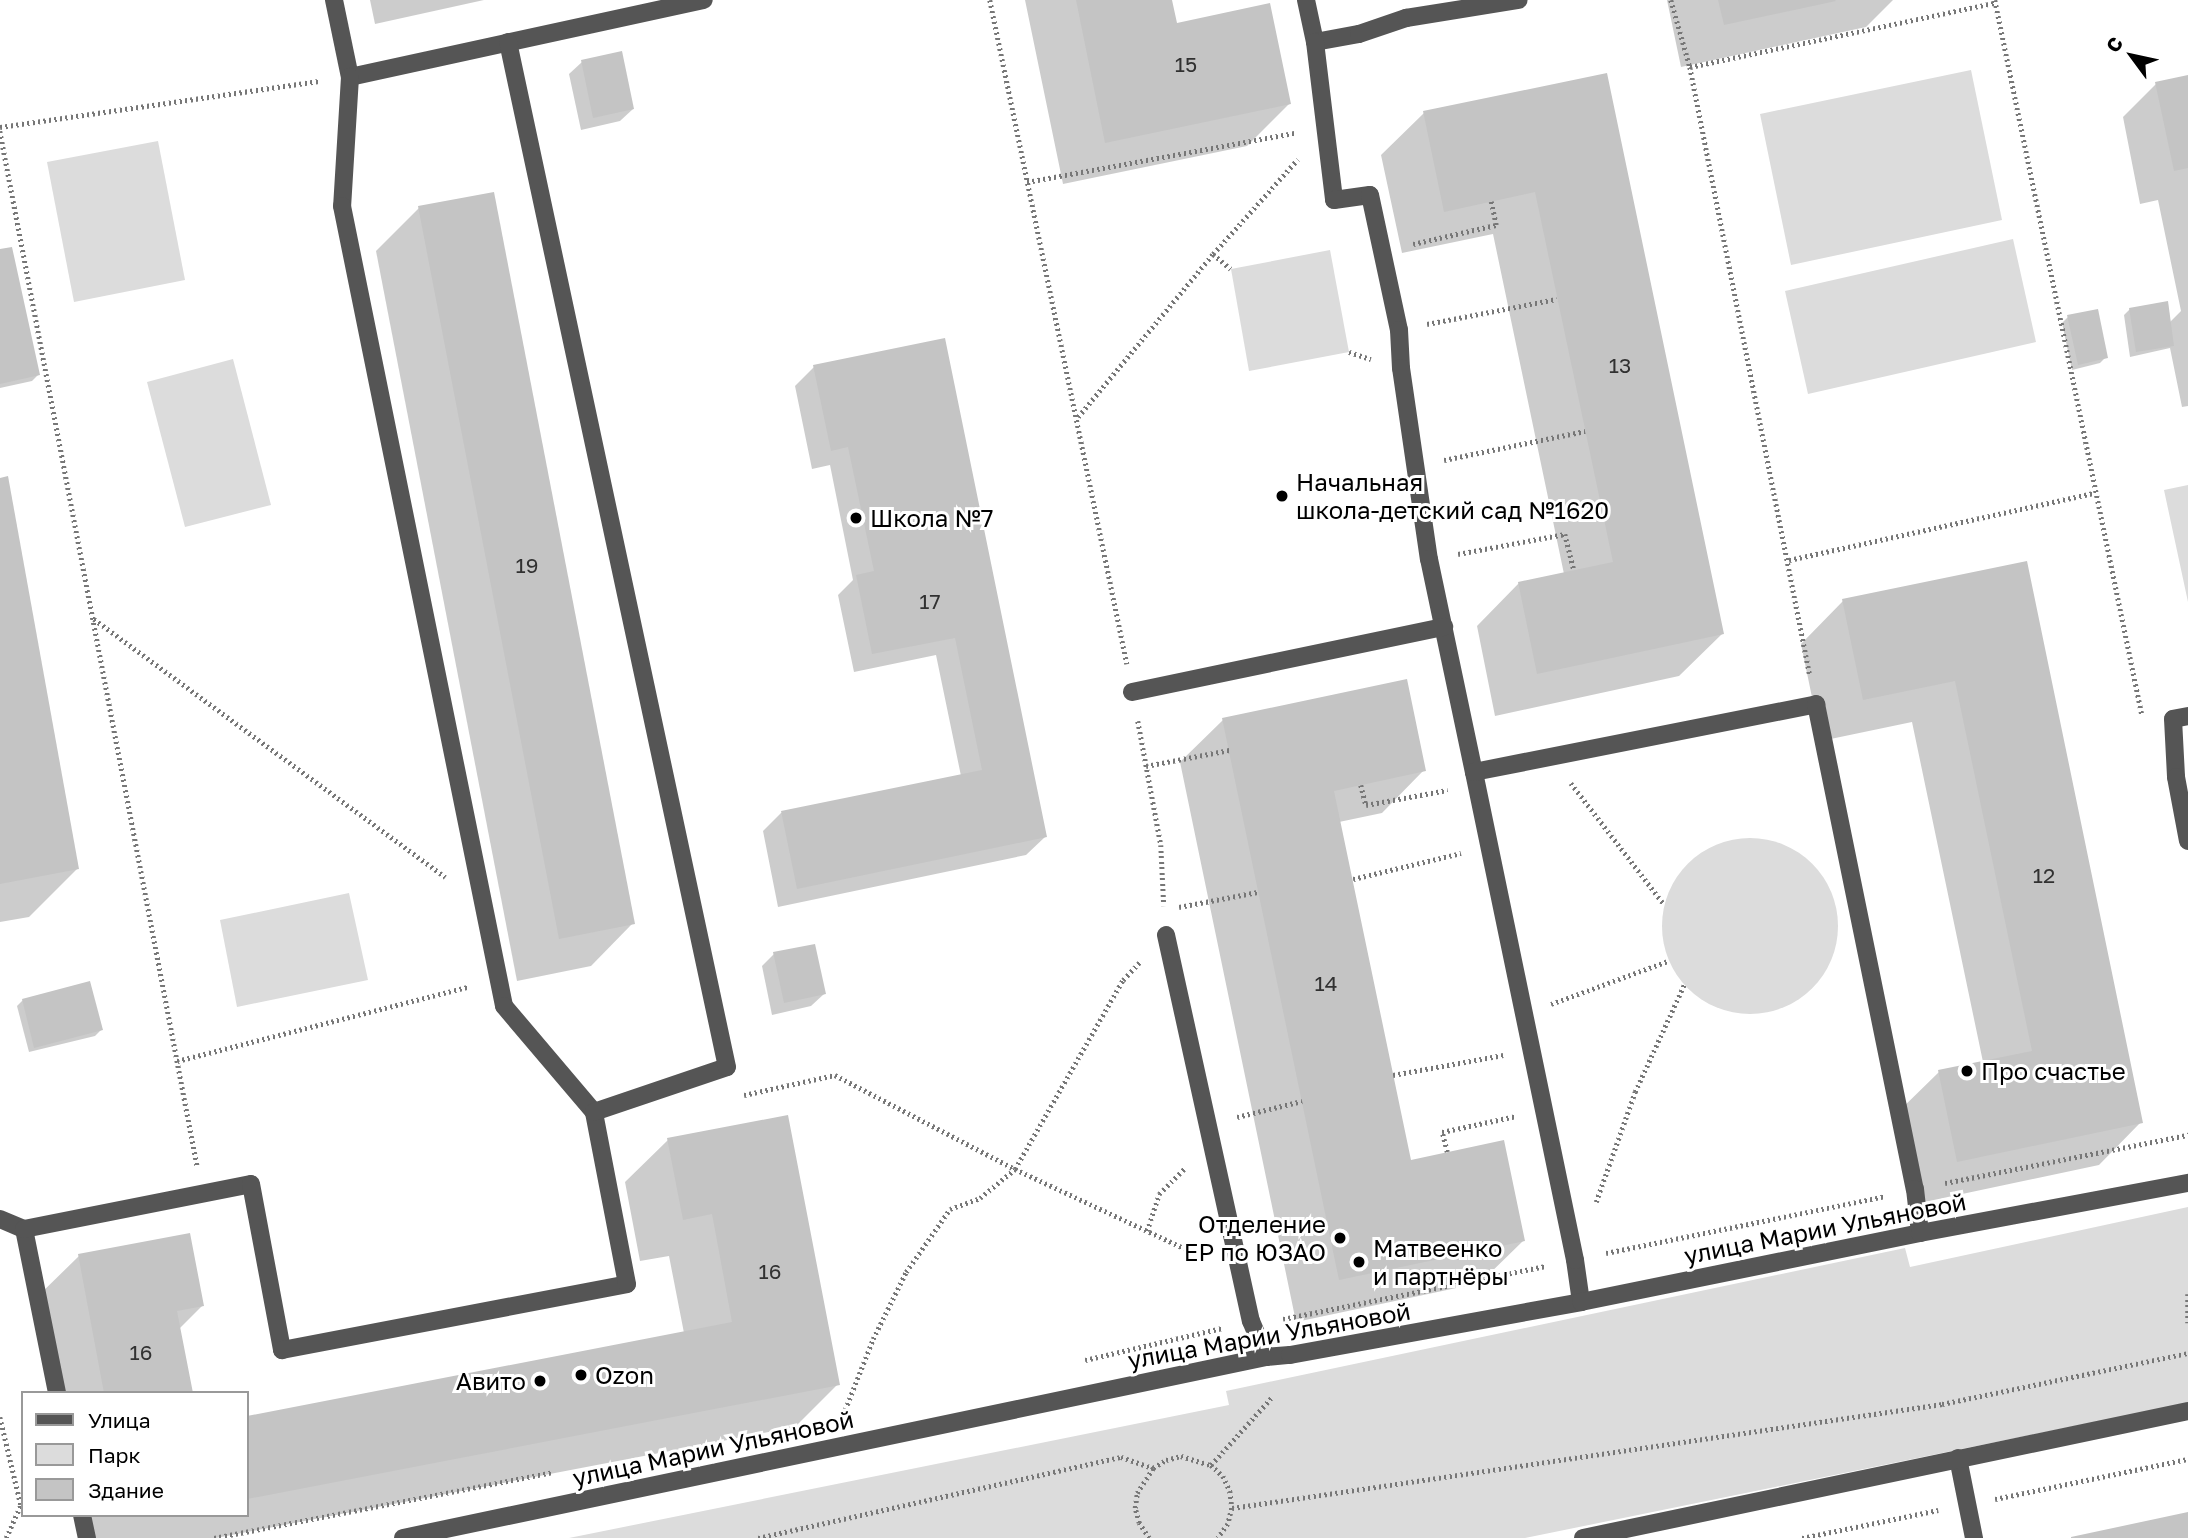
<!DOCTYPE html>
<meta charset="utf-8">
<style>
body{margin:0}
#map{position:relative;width:2188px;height:1538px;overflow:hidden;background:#fff;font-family:"Golos Text",sans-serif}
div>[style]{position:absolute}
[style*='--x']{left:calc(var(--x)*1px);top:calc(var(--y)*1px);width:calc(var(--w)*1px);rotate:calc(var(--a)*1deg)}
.green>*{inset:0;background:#dcdcdc}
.round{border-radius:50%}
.shadow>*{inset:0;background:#0003}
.building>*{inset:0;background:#c4c4c4}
.path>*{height:4.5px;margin-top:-2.25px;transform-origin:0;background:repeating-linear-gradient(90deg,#777 0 2px,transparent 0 5.5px)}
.minor>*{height:18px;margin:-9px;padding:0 9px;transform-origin:9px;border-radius:9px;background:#555}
.dots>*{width:19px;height:19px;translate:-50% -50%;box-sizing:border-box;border:4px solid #fff;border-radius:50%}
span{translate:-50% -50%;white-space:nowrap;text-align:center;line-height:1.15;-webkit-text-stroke:6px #fff;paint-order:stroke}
.number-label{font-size:21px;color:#313131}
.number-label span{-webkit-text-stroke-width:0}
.poi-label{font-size:24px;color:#000}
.left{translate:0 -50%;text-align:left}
.right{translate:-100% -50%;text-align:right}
.street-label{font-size:24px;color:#000}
.legend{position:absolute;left:21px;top:1391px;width:228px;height:126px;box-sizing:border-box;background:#fff;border:2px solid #999;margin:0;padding:9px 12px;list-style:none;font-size:21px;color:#000}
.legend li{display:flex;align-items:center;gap:14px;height:35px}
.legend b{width:35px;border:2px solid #999}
.north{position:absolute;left:2097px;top:21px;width:70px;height:70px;-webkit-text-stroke:5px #fff;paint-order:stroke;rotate:303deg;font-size:19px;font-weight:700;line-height:28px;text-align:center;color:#000}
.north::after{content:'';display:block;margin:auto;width:24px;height:32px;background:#000;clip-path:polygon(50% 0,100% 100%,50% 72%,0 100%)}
</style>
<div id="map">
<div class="green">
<div style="clip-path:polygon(1971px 70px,2002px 220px,1791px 265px,1760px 114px)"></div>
<div style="clip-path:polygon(158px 141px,185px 280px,74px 302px,47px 162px)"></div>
<div style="clip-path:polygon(2013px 239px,2036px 342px,1808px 394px,1785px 291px)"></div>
<div style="clip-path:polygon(1330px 250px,1349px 352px,1249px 371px,1231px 269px)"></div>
<div style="clip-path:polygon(233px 359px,271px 505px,185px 527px,147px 382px)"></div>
<div style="clip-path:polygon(2188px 485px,2188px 602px,2164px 490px)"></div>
<div class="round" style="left:1662px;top:838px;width:176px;height:176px"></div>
<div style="clip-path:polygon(349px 893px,368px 980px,237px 1007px,220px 920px)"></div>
<div style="clip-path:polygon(2188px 1207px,2188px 1403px,1525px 1538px,569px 1538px,1229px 1405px,1226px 1391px,1905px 1248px,1910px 1267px)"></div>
</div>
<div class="shadow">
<div style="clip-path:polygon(370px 0,484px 0,375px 24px)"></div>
<div style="clip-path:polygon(1025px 0,1171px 0,1176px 25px,1289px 104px,1247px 146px,1063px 184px)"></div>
<div style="clip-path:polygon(1667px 0,1893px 0,1866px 27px,1681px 67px)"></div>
<div style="clip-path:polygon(582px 62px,633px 109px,620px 121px,581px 130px,569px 74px)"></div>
<div style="clip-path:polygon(1606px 75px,1722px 634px,1679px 676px,1495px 716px,1477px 626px,1519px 583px,1564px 574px,1493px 234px,1402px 253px,1381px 155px,1424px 113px)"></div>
<div style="clip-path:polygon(2188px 77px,2188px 406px,2182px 407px,2170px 348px,2130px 357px,2124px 315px,2130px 309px,2169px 323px,2181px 311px,2158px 200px,2140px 204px,2123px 117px,2156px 84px)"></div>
<div style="clip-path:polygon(419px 208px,633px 923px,591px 966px,517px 981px,376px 251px)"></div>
<div style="clip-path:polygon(0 251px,38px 375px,32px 381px,0 388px)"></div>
<div style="clip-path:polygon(2068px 317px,2106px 357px,2100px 363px,2072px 370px,2062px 323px)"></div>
<div style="clip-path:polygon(944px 340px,1045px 837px,1026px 855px,778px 907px,763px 831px,781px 813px,961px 776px,936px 655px,854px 672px,838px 595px,853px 580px,830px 465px,812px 469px,795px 386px,814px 367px)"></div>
<div style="clip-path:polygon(0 480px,77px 869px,29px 917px,0 922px)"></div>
<div style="clip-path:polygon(2025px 563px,2141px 1122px,2099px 1165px,1915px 1204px,1896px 1114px,1939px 1072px,1983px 1062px,1912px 722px,1821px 741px,1801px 644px,1843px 601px)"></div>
<div style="clip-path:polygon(1223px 720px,1424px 770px,1382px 813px,1339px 822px,1409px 1162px,1523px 1241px,1480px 1283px,1296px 1322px,1180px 762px)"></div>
<div style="clip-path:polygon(774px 954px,824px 994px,811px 1006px,772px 1015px,762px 966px)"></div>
<div style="clip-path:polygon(23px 1000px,101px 1030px,95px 1036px,29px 1052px,17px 1006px)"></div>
<div style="clip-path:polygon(668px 1140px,838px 1384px,795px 1427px,216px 1538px,82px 1538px,78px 1515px,247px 1515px,247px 1418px,684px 1333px,669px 1256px,640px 1261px,625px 1182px)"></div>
<div style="clip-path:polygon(79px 1256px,202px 1306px,179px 1329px,191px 1393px,54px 1393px,36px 1298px)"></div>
</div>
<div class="building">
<div style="clip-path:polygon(1076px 0,1172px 0,1177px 23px,1270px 3px,1291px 104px,1105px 143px)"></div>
<div style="clip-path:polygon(1718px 0,1835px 0,1836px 1px,1724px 25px)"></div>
<div style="clip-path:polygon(622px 51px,634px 109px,593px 118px,581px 60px)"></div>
<div style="clip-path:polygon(1607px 73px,1724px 634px,1537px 674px,1518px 582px,1613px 562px,1535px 192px,1444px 212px,1423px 111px)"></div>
<div style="clip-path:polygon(2188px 75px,2188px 168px,2174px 171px,2155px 82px)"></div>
<div style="clip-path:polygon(494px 192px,635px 924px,559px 939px,418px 206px)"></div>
<div style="clip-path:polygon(12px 247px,40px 375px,0 384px,0 249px)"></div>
<div style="clip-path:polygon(2168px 301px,2174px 346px,2136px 352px,2129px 308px)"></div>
<div style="clip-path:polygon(2098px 309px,2108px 358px,2078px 365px,2067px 315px)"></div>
<div style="clip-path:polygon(945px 338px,1047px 837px,797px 889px,781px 811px,982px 770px,955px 638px,872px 654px,856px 575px,874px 571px,848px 447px,831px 451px,813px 365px)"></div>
<div style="clip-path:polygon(8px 476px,79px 869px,0 884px,0 478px)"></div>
<div style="clip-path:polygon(2027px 561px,2143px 1123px,1957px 1162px,1938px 1070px,2032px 1051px,1955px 681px,1863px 700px,1842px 599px)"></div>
<div style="clip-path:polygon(1407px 679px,1426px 771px,1334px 791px,1411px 1160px,1504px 1140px,1525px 1241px,1339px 1280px,1222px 718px)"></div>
<div style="clip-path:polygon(815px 944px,826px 994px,784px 1003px,773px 952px)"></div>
<div style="clip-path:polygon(90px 981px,103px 1030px,34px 1048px,22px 999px)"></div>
<div style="clip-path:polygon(788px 1115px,840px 1385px,247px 1499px,247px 1416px,732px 1322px,712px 1214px,683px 1220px,667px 1138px)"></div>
<div style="clip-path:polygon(190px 1233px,204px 1306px,177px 1311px,193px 1393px,104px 1393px,78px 1254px)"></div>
<div style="clip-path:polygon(2188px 1512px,2188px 1538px,2071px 1538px,2071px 1537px)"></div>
</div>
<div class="path">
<div style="--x:990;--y:0;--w:678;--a:78.34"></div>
<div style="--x:1671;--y:0;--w:70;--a:74.2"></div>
<div style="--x:1690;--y:67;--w:621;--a:78.85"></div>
<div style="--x:1995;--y:0;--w:730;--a:78.38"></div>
<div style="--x:1690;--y:67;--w:312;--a:-11.9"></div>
<div style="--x:0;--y:127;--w:324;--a:-8.2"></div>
<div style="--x:0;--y:131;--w:1053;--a:79.21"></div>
<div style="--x:1027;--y:182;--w:272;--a:-10.4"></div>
<div style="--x:1413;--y:244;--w:85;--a:-12.9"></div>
<div style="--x:1496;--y:225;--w:24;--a:-102"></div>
<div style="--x:1213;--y:254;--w:23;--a:40"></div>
<div style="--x:1427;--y:324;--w:132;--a:-10.9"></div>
<div style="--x:1349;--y:352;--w:23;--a:18"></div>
<div style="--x:1078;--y:417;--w:212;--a:-50.4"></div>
<div style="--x:1213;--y:254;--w:127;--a:-48.2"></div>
<div style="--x:1444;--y:460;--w:144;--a:-11.6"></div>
<div style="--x:1458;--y:554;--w:109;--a:-10.6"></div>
<div style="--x:1565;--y:534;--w:37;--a:76"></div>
<div style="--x:1789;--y:560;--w:313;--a:-12.4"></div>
<div style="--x:94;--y:619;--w:436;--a:36.3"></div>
<div style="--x:1138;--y:721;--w:126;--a:79.5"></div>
<div style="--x:1161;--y:845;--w:61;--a:87.2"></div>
<div style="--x:1146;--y:766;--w:85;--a:-10.9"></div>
<div style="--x:1571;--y:783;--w:153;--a:52.5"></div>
<div style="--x:1361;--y:785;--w:21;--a:76"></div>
<div style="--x:1366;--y:805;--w:83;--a:-10.4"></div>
<div style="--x:1353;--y:879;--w:111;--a:-13.5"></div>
<div style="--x:1179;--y:907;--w:80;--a:-10.8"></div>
<div style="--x:1551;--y:1004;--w:125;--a:-20.2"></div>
<div style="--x:177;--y:1061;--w:300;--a:-14.3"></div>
<div style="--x:1393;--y:1075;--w:112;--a:-10.3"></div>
<div style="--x:744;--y:1095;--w:93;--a:-12.4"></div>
<div style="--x:835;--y:1075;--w:203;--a:27.6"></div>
<div style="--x:1015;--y:1169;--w:210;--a:25.1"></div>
<div style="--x:1237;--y:1117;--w:67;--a:-13.8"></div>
<div style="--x:1447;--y:1152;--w:21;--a:-104"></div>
<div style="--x:1442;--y:1132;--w:76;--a:-12.2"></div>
<div style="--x:1945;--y:1183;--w:248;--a:-11.2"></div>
<div style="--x:1596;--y:1202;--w:117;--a:-70.5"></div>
<div style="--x:1635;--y:1092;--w:118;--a:-65.4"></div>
<div style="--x:1147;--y:1231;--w:39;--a:-72"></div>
<div style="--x:1159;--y:1194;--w:37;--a:-45"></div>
<div style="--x:1606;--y:1253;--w:285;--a:-11.5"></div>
<div style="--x:2188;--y:1294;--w:29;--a:90"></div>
<div style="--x:1283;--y:1319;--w:268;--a:-11.4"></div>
<div style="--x:1085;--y:1360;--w:142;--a:-13.1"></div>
<div style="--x:843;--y:1415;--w:82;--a:-68.5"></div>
<div style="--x:873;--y:1339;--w:75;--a:-63.8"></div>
<div style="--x:906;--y:1272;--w:77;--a:-55.1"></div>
<div style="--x:950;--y:1209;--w:32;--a:-20"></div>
<div style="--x:980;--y:1198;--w:45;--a:-39.6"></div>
<div style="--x:1015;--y:1169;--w:218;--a:-60.3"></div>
<div style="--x:1123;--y:980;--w:26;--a:-47"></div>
<div style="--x:0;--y:1417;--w:90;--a:76.6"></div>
<div style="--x:1211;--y:1465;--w:91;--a:-48.1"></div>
<div style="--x:1995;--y:1499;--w:197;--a:-11.7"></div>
<div style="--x:1232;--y:1508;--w:718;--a:-8.33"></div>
<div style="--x:1942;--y:1404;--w:251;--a:-11.7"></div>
<div style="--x:6;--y:1538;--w:37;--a:-66"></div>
<div style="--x:214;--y:1538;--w:344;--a:-11"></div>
<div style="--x:758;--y:1538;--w:372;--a:-12.6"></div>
<div style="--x:1121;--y:1457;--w:34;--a:19"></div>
<div style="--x:1149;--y:1538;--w:18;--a:-124"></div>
<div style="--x:1139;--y:1523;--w:16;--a:-105"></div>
<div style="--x:1135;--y:1508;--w:15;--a:-82"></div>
<div style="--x:1137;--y:1493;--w:30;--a:-57"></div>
<div style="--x:1153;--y:1468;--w:15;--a:-32"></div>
<div style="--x:1166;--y:1460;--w:16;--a:-15"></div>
<div style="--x:1181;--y:1456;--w:31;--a:17"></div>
<div style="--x:1211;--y:1465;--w:16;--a:43"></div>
<div style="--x:1223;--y:1476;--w:17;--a:65"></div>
<div style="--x:1230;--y:1491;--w:17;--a:83"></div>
<div style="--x:1232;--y:1508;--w:16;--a:104"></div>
<div style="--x:1228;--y:1524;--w:17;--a:126"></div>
<div style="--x:1802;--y:1538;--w:139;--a:-11.6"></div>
</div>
<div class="minor">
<div style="--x:334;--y:0;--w:79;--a:78.3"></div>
<div style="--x:350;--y:77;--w:362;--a:-12.3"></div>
<div style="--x:1306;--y:0;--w:43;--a:77.9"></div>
<div style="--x:1315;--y:42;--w:45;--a:-10.3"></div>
<div style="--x:1359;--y:34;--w:50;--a:-18.8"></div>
<div style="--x:1406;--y:18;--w:114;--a:-9.1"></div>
<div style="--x:1315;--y:42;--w:159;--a:83.1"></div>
<div style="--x:1334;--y:200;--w:36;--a:-8"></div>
<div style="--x:1370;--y:195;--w:138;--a:77.9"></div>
<div style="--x:1399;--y:330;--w:38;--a:87"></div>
<div style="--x:1401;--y:368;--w:193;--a:81.7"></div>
<div style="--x:1429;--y:559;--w:218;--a:78.1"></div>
<div style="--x:350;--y:77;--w:129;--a:93.5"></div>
<div style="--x:342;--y:206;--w:816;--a:78.55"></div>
<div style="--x:504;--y:1006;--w:139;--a:49.7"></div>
<div style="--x:1132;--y:692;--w:319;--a:-11.8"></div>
<div style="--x:2188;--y:716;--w:15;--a:169"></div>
<div style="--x:2173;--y:719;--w:58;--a:87"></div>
<div style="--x:2176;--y:777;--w:65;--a:79.4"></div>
<div style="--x:1166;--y:935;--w:395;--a:77.6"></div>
<div style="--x:1251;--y:1321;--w:39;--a:67"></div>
<div style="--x:0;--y:1219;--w:26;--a:23"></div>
<div style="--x:24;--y:1229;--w:167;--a:78.6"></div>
<div style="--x:24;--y:1229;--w:231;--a:-11.2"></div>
<div style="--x:251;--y:1184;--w:169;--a:79.4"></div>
<div style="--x:282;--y:1350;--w:351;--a:-10.8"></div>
<div style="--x:627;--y:1284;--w:175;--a:-100.9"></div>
<div style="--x:594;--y:1112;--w:140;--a:-18.7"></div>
<div style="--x:727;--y:1067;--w:1048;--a:-102.06"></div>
<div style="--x:1581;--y:1302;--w:42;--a:-98.1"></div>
<div style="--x:1575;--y:1260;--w:498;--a:-101.7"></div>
<div style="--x:1474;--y:772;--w:349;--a:-11.2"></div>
<div style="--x:1816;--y:704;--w:495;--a:78.5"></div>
<div style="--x:1915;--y:1189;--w:44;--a:83.5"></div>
<div style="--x:1958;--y:1458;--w:82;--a:78.7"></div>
<div style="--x:82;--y:1515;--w:24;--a:78"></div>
<div style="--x:403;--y:1538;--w:882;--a:-11.85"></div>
<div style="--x:1266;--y:1357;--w:24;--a:-5"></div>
<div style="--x:1290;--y:1355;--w:296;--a:-10.3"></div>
<div style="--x:1581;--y:1302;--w:346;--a:-11.5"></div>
<div style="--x:1920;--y:1233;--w:273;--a:-10.6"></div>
<div style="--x:1583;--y:1538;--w:618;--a:-11.86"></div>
</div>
<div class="dots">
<div style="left:1282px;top:496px;background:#000"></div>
<div style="left:856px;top:518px;background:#000"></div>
<div style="left:1967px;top:1071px;background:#000"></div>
<div style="left:1340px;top:1238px;background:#000"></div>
<div style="left:1359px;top:1262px;background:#000"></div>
<div style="left:581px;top:1375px;background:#000"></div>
<div style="left:540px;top:1381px;background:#000"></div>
</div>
<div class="number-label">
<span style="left:1186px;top:64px">15</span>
<span style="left:1620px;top:365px">13</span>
<span style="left:527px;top:565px">19</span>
<span style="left:930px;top:601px">17</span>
<span style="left:2044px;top:875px">12</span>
<span style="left:1326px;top:983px">14</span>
<span style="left:770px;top:1271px">16</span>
<span style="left:141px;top:1352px">16</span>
</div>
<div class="poi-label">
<span class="left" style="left:1296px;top:496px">Начальная<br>школа-детский сад №1620</span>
<span class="left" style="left:870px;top:518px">Школа №7</span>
<span class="left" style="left:1981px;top:1071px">Про счастье</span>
<span class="right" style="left:1326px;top:1238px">Отделение<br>ЕР по ЮЗАО</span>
<span class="left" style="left:1373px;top:1262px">Матвеенко<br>и партнёры</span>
<span class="left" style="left:595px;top:1375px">Ozon</span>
<span class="right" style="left:526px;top:1381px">Авито</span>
</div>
<div class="street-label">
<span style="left:1825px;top:1228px;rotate:-11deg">улица Марии Ульяновой</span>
<span style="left:1269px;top:1335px;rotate:-10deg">улица Марии Ульяновой</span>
<span style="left:713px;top:1448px;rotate:-12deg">улица Марии Ульяновой</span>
</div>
<ul class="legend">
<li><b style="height:9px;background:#555"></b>Улица</li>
<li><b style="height:19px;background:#dcdcdc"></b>Парк</li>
<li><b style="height:19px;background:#c4c4c4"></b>Здание</li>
</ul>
<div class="north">С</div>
</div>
